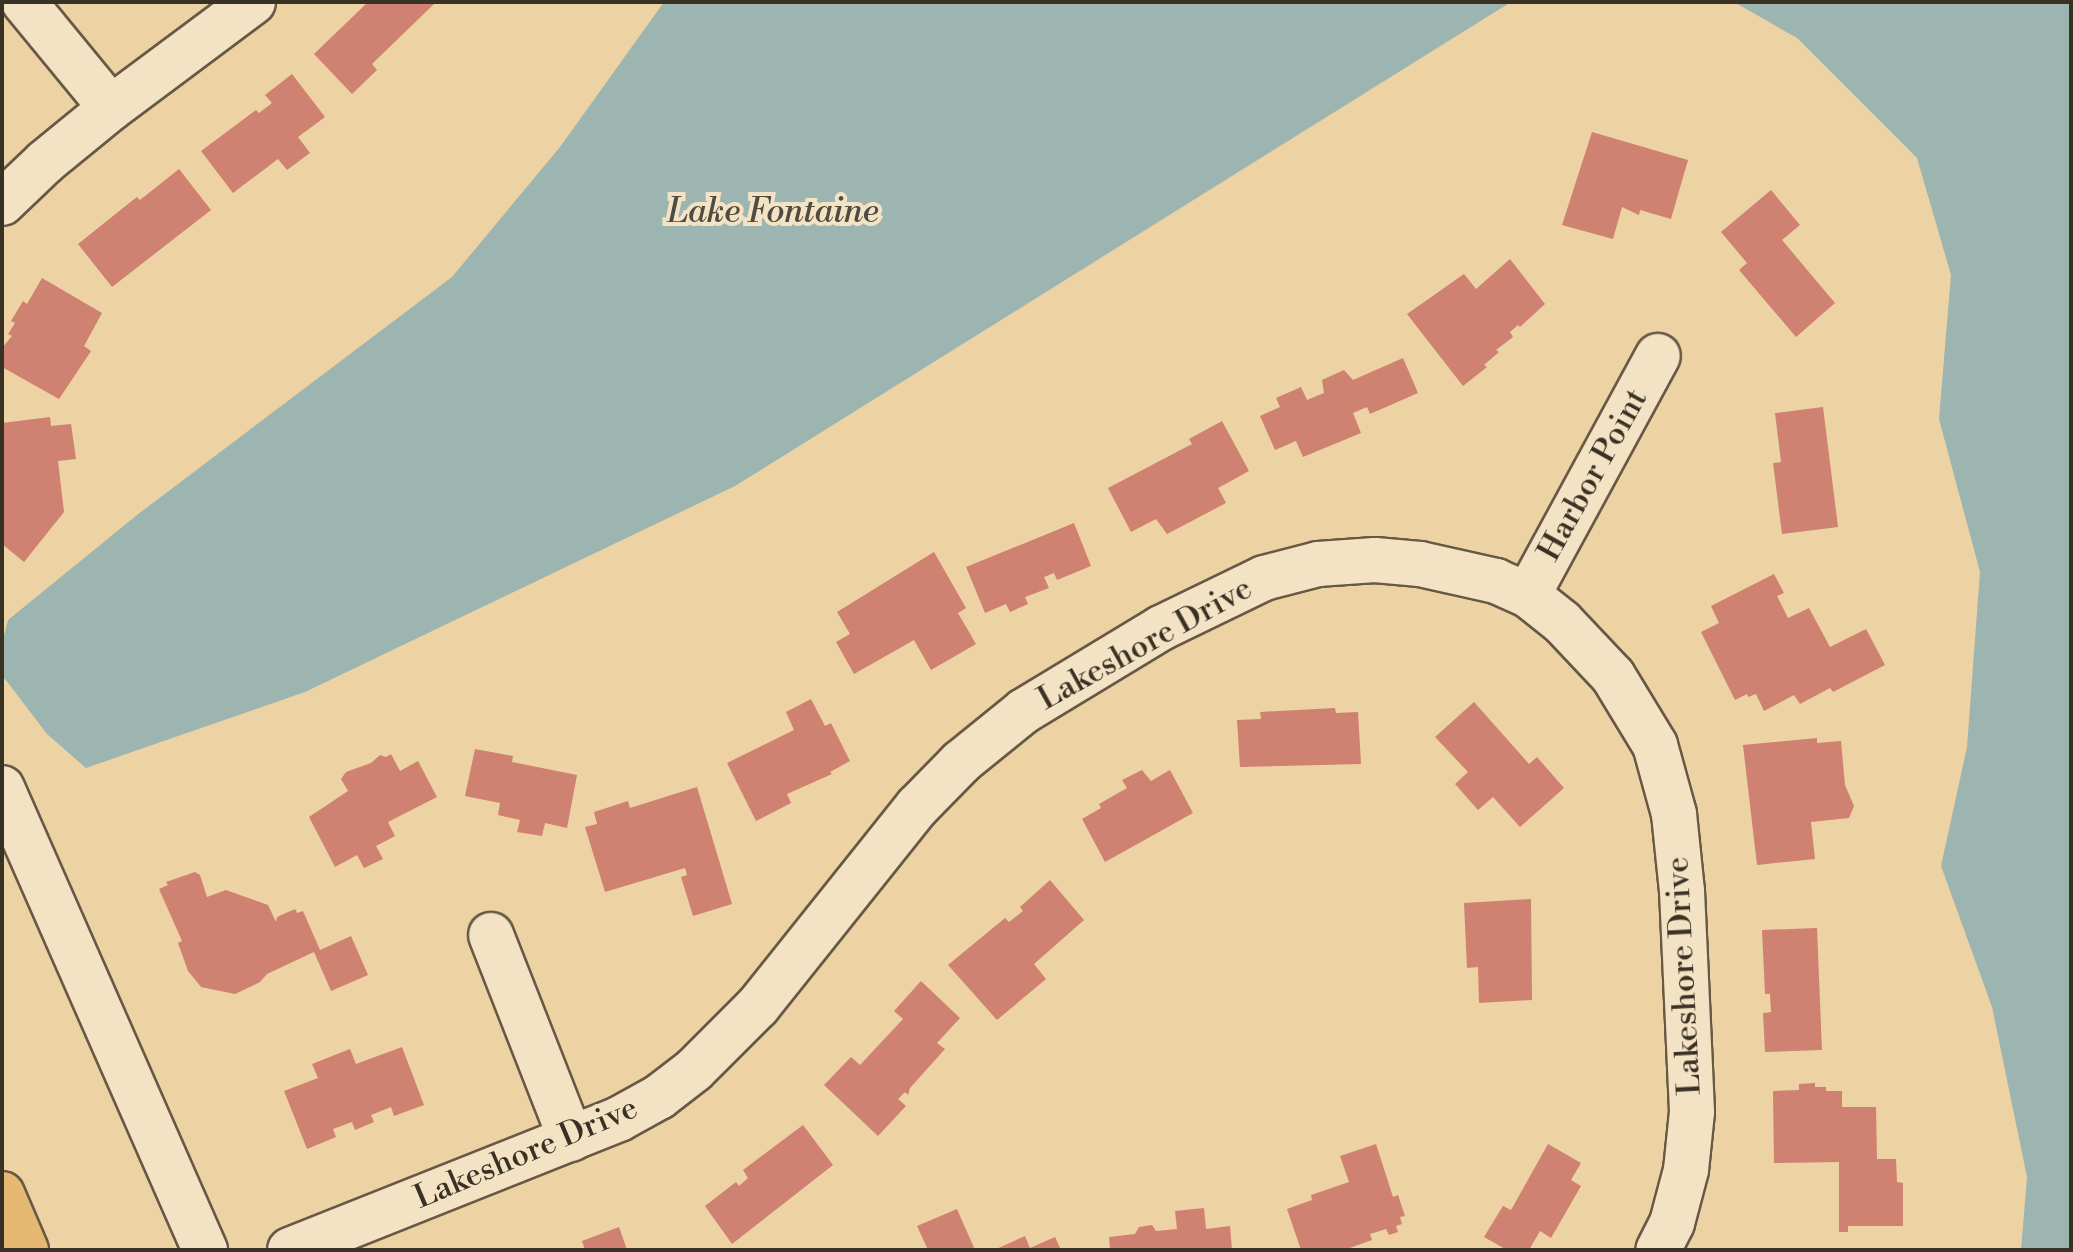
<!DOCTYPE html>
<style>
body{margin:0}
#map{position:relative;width:2073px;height:1252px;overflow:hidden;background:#edd2a4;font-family:"Libre Bodoni",serif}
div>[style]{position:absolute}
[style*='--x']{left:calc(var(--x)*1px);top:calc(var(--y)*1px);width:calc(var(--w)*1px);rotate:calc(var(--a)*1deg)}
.water>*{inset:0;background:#9db5b1}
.building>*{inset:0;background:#cf8172}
.roads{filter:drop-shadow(2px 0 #675945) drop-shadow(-2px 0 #675945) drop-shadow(0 2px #675945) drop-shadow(0 -2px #675945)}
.minor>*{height:44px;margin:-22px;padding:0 22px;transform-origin:22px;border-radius:22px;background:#f3e2c4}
.highway>*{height:44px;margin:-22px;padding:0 22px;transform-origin:22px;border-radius:22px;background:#e6b972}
span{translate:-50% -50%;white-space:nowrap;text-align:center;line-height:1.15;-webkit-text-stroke:8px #f3e2c4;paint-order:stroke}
.street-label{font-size:32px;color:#3a3125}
.water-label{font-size:34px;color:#4e4b41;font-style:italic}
.frame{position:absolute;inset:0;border:4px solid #3a3125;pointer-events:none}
</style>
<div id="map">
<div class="water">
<div style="clip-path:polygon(664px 2px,1511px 2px,735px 486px,305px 692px,86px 768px,47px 734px,2px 675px,2px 644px,8px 620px,137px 515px,452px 277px,560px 147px)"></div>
<div style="clip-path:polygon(1734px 2px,2071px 2px,2071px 1250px,2021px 1250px,2027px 1177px,1992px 1007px,1941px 866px,1967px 747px,1980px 572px,1939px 419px,1951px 275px,1917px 158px,1797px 38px)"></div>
</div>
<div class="building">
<div style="clip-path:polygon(368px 2px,434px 4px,372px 64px,377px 70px,352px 94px,314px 54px)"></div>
<div style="clip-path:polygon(292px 74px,325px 117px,298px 137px,310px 153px,287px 170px,278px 159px,233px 193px,201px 151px,256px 110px,259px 113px,272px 103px,265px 95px)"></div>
<div style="clip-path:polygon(1592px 132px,1688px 160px,1671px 219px,1640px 210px,1639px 215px,1622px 207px,1613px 239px,1562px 225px)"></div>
<div style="clip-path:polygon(179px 169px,211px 210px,112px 287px,78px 244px,133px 200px,137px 197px,140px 200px)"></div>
<div style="clip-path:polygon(1771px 190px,1800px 225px,1782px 240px,1835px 303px,1796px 337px,1739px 270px,1747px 263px,1721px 232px)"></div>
<div style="clip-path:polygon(1510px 259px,1545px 304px,1520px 327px,1518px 325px,1510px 332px,1513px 337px,1496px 350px,1499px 352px,1484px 365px,1487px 367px,1463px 386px,1407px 314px,1464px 274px,1476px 289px)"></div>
<div style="clip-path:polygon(42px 278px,102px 313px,84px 346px,91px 351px,59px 399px,2px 367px,2px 348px,12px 336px,8px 334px,15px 323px,11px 321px,23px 301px,27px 304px)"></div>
<div style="clip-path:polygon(1403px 358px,1418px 393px,1370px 414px,1367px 407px,1353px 413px,1361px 433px,1303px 457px,1296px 441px,1275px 450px,1260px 416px,1280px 407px,1276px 398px,1301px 387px,1307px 400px,1324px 393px,1322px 380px,1344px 370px,1353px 380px)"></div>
<div style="clip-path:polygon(1823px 407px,1838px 527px,1782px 534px,1773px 463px,1781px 462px,1775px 413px)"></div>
<div style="clip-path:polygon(50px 417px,51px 426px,71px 424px,76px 459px,58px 461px,64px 512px,24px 562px,2px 544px,2px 423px)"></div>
<div style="clip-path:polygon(1222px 421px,1249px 471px,1218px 488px,1226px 503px,1167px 534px,1156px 519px,1131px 532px,1108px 488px,1192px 444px,1189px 439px)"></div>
<div style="clip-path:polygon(1074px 523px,1091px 566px,1057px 580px,1054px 573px,1044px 577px,1049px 588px,1025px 597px,1028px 604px,1010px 612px,1006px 604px,985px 613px,966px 567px)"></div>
<div style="clip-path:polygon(934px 552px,966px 608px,958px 613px,976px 644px,931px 670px,914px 640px,854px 674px,836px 642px,850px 634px,837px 612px)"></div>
<div style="clip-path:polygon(1774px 574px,1784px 593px,1777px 596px,1788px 618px,1809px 608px,1830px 647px,1866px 629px,1885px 665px,1833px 692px,1830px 688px,1800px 704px,1794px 695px,1764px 711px,1756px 694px,1748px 697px,1747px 694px,1735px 700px,1701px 632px,1719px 623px,1711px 606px)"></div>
<div style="clip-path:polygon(811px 699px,825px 726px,831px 723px,850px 761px,830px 772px,832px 774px,787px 794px,791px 803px,756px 821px,727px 763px,794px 730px,786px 712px)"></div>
<div style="clip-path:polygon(1474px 702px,1529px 764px,1537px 757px,1564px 788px,1520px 827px,1493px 797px,1478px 810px,1455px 784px,1468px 772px,1435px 737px)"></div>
<div style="clip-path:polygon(1335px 708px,1336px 713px,1358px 712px,1361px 764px,1240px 767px,1237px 720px,1261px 719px,1260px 712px)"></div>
<div style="clip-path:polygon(1817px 738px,1817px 743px,1841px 741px,1845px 785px,1854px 806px,1849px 818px,1811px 822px,1815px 859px,1757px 865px,1743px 745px)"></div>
<div style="clip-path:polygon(475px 749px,513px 756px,512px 762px,577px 775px,567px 828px,545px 823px,542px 836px,517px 832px,520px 820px,498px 815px,500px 803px,465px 796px)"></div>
<div style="clip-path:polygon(391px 754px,400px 771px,418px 761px,437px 797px,388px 822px,395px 836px,376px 846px,383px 859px,364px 868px,357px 855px,335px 867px,309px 817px,348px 791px,341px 779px,346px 772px,371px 763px,380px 755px,386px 757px)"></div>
<div style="clip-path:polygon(1142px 770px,1151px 781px,1170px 770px,1193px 813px,1105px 862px,1082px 819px,1101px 808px,1099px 804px,1127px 788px,1122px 780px)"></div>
<div style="clip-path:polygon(697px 787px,732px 904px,693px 916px,681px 877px,687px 875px,685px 868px,605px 892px,585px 827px,597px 824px,594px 812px,628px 801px,630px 808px)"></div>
<div style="clip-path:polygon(195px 872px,200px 875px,207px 897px,226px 890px,268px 905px,276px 922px,277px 917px,295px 909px,297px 913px,303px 911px,320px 950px,351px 936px,368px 975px,331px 991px,314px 952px,267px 974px,260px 982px,235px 994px,201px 987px,188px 971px,178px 943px,182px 941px,159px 889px,168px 885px,166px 882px)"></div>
<div style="clip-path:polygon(1050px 880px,1084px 920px,1034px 964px,1046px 979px,997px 1020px,948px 965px,1005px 918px,1009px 922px,1023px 911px,1020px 907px)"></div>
<div style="clip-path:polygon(1531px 899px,1532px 1000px,1479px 1003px,1478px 967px,1467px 968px,1464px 903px)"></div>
<div style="clip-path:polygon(1817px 928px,1822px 1050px,1765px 1052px,1763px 1013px,1771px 1012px,1770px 994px,1765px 994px,1762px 930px)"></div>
<div style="clip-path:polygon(921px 981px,960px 1018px,937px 1043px,945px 1049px,910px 1088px,908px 1095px,905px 1092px,898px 1099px,906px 1106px,878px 1136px,824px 1085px,851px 1057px,860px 1065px,903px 1019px,894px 1011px)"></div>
<div style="clip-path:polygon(402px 1047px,424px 1105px,394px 1116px,391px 1107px,371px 1115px,374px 1122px,355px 1130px,352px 1122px,333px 1129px,336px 1137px,307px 1149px,284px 1091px,318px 1078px,312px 1064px,350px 1049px,356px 1064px)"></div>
<div style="clip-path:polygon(1815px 1083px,1815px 1087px,1826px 1087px,1826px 1091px,1842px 1091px,1842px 1107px,1876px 1107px,1877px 1159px,1896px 1159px,1897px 1182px,1903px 1183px,1903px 1226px,1848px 1226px,1848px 1232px,1839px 1232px,1839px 1162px,1774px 1163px,1773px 1091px,1799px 1090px,1799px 1084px)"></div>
<div style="clip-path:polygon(803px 1125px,833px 1165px,732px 1244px,705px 1206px,736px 1182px,739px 1186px,748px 1178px,743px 1170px)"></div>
<div style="clip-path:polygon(1376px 1144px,1393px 1197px,1398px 1195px,1405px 1216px,1400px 1217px,1402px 1224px,1396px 1226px,1398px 1232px,1389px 1235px,1386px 1229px,1370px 1234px,1372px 1240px,1344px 1250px,1301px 1250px,1287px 1209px,1312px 1200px,1311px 1195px,1349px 1182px,1340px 1156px)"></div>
<div style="clip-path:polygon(1548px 1144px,1581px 1163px,1571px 1180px,1581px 1186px,1551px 1238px,1540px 1231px,1529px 1250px,1507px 1250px,1484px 1237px,1503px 1206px,1511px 1210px)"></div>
<div style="clip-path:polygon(1204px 1208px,1206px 1229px,1230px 1226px,1232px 1250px,1110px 1250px,1109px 1237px,1135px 1234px,1139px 1227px,1152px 1225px,1156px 1231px,1177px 1229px,1175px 1211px)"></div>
<div style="clip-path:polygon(957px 1209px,975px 1250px,928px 1250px,917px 1226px)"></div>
<div style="clip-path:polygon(619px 1227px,627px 1250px,585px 1250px,582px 1241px)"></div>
<div style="clip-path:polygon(1025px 1236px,1030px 1248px,1055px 1237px,1061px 1250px,994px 1250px)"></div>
</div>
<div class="roads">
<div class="minor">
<div style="--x:24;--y:2;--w:137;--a:50.6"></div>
<div style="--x:2;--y:203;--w:59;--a:-43.6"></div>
<div style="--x:45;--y:162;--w:85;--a:-39.3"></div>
<div style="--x:111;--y:108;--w:177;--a:-36.7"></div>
<div style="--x:1528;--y:595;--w:272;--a:-61.5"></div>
<div style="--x:2;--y:788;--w:505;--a:66.28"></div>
<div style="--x:491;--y:935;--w:219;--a:68.6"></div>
<div style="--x:290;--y:1250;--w:354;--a:-21.7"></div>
<div style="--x:619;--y:1119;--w:46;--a:-28.8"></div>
<div style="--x:659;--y:1097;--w:44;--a:-37.6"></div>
<div style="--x:694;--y:1070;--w:91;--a:-45"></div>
<div style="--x:758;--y:1006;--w:255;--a:-51.4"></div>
<div style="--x:917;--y:807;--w:63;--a:-45.6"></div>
<div style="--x:961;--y:762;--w:81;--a:-39"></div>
<div style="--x:1024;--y:711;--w:160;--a:-31.2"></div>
<div style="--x:1161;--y:628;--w:114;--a:-25.9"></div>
<div style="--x:1264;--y:578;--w:56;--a:-14.5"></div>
<div style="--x:1318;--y:564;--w:57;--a:-4"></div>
<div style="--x:1375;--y:560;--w:45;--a:5.1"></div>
<div style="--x:1420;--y:564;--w:78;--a:12.6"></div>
<div style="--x:1496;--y:581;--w:35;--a:24"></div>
<div style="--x:1528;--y:595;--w:43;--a:38.5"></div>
<div style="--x:1562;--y:622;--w:74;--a:46.6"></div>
<div style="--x:1613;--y:676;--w:81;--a:58.7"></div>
<div style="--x:1655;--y:745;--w:72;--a:74.6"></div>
<div style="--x:1674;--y:814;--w:77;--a:84.1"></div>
<div style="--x:1682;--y:891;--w:221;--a:87.4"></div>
<div style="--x:1692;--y:1112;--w:58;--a:95.9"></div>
<div style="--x:1686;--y:1170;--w:55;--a:104.8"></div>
<div style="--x:1672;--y:1223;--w:30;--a:117"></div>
</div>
<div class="highway">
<div style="--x:2;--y:1194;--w:61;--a:66.8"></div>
</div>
</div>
<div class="street-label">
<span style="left:1593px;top:475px;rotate:-61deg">Harbor Point</span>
<span style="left:1145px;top:644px;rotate:-29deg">Lakeshore Drive</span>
<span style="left:1684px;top:976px;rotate:-93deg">Lakeshore Drive</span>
<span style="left:526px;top:1153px;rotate:-23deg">Lakeshore Drive</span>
</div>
<div class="water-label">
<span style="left:773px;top:213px">Lake Fontaine</span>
</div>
<div class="frame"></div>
</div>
